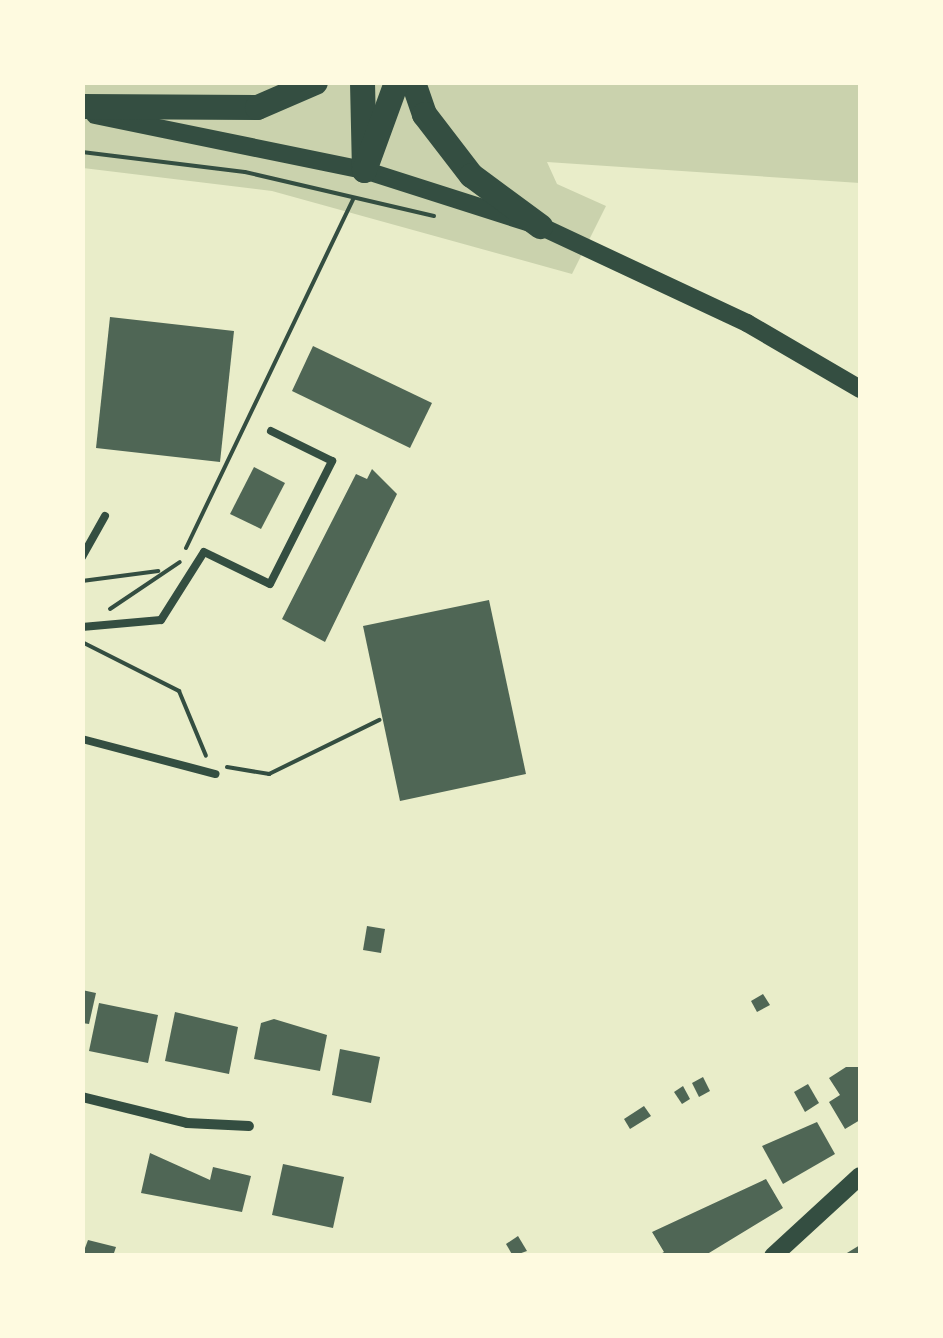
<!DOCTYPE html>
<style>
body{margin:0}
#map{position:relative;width:943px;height:1338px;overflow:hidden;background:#e9edc9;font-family:Raleway,sans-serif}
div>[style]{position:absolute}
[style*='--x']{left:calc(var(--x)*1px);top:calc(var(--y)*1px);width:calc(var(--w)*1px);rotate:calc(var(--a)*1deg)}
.green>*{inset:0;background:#cad2ad}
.building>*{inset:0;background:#4f6655}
.path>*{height:4px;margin:-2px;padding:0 2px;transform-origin:2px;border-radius:2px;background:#344e41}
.service>*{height:8px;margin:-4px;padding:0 4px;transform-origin:4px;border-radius:4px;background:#344e41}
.minor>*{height:10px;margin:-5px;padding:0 5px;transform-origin:5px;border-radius:5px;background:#344e41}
.tertiary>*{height:18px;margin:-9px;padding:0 9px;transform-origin:9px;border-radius:9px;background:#344e41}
.motorway>*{height:25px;margin:-12.5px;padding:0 12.5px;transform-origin:12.5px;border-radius:12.5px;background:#344e41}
span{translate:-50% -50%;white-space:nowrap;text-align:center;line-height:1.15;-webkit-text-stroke:8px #fefae0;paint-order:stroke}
.frame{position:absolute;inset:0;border:85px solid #fefae0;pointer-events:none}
</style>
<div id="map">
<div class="green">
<div style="clip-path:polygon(83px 83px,860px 83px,860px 183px,547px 162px,557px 184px,606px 206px,572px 274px,272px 191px,83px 168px)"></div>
</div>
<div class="building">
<div style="clip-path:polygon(110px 317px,234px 331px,220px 462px,96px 448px)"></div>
<div style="clip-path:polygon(313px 346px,432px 403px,410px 448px,292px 391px)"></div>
<div style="clip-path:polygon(254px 467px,285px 483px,261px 529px,230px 514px)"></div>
<div style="clip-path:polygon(372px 469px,397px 494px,325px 642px,282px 619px,356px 474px,367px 479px)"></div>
<div style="clip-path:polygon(489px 600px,526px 774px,400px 801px,363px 626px)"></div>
<div style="clip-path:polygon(367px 926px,385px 929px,381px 953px,363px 950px)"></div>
<div style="clip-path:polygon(82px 990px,96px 993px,89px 1024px,82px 1023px)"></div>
<div style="clip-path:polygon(763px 994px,770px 1005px,757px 1012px,751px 1001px)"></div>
<div style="clip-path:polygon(99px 1003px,158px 1015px,148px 1063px,89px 1051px)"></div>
<div style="clip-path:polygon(175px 1012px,238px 1027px,229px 1074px,165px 1061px)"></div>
<div style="clip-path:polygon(274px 1019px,327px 1035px,320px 1071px,254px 1059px,261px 1023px)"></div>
<div style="clip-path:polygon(340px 1049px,380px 1057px,371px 1103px,332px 1095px)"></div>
<div style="clip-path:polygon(846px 1067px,860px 1067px,860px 1120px,845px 1129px,829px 1102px,840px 1095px,829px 1078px)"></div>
<div style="clip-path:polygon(703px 1077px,710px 1091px,699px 1097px,692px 1083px)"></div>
<div style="clip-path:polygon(808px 1084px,819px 1103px,805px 1112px,794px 1092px)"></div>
<div style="clip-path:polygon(683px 1086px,690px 1099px,682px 1104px,674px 1092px)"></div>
<div style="clip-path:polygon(644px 1106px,651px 1116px,630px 1129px,624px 1119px)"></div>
<div style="clip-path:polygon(817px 1122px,835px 1154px,783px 1184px,762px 1146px)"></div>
<div style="clip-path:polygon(150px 1153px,210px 1180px,213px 1167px,251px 1176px,242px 1212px,141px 1193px)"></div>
<div style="clip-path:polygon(283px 1164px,344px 1177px,333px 1228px,272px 1215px)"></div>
<div style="clip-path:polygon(766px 1179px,783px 1208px,704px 1256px,657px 1256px,664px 1252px,652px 1232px)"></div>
<div style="clip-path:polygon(518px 1236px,527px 1251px,513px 1256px,506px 1244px)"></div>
<div style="clip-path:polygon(88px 1240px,116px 1247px,113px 1256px,82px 1256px)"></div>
<div style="clip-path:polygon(860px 1245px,860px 1256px,842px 1256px)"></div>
</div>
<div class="path">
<div style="--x:82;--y:152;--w:164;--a:7"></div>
<div style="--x:245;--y:172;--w:194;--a:13.1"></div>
<div style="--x:186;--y:548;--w:388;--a:-64.4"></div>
<div style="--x:82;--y:581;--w:77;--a:-7.5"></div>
<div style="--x:110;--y:609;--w:84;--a:-33.9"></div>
<div style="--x:82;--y:642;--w:109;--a:26.8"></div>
<div style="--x:179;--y:691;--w:70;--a:67.4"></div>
<div style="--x:227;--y:767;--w:43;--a:9.5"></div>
<div style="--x:269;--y:774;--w:123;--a:-26.1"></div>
</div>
<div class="service">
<div style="--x:82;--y:557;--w:47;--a:-60.7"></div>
<div style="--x:82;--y:627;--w:79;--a:-5.1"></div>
<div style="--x:161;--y:620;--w:80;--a:-57.7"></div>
<div style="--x:204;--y:552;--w:73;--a:25.9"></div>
<div style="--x:270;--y:584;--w:138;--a:-63.2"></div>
<div style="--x:332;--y:461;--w:68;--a:-153.8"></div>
<div style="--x:82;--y:739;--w:138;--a:14.7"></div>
</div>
<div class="minor">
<div style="--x:82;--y:1097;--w:108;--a:13.9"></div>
<div style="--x:187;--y:1123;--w:62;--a:2.8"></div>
</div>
<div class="tertiary">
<div style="--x:95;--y:115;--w:275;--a:11.6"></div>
<div style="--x:364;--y:170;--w:185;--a:17.7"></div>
<div style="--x:540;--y:226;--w:229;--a:25.1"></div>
<div style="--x:747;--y:323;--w:131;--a:30.3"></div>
<div style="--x:773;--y:1256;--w:118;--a:-42.6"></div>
</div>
<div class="motorway">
<div style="--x:362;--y:82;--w:88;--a:88.7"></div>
<div style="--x:413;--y:82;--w:34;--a:71"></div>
<div style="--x:424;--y:114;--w:77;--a:52.4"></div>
<div style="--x:471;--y:175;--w:86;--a:36.5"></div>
<div style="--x:82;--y:106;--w:175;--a:0.3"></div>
<div style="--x:257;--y:107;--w:63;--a:-23.3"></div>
<div style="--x:364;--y:170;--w:94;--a:-70"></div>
</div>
<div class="frame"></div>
</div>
